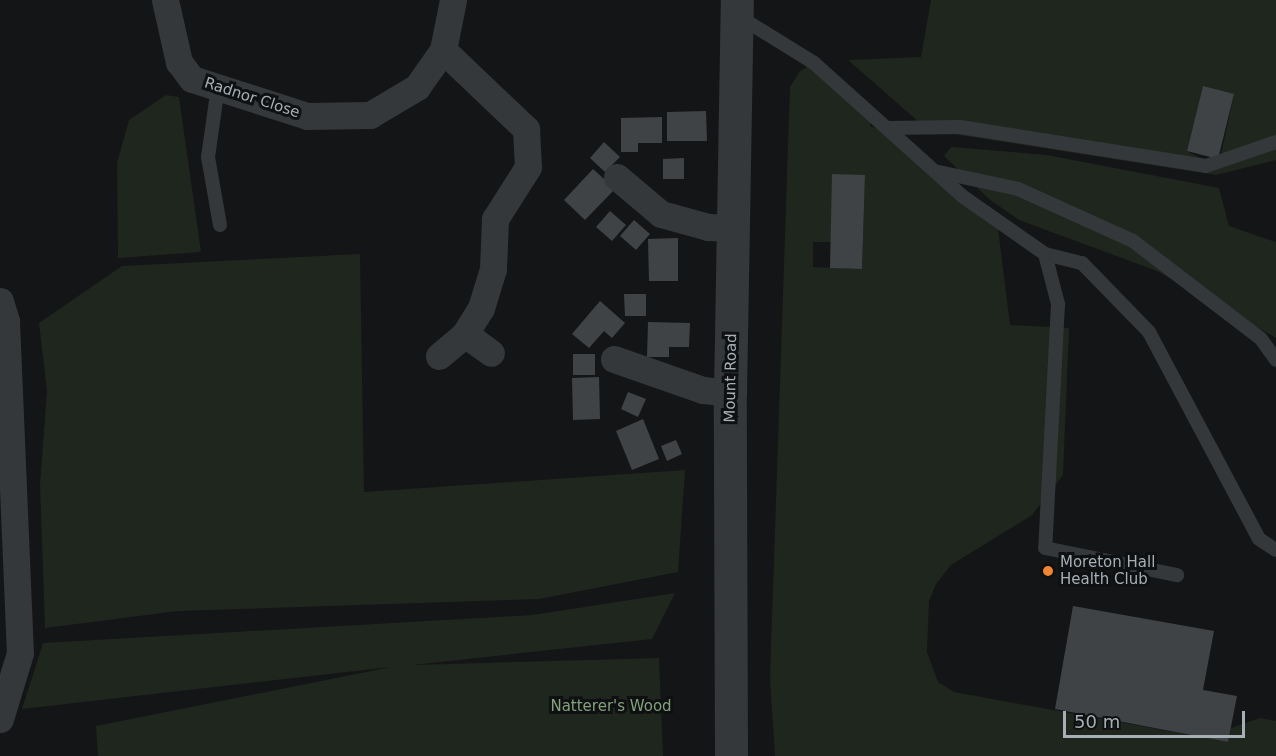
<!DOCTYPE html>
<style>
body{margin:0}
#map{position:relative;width:1276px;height:756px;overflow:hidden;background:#141516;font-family:"DejaVu Sans",sans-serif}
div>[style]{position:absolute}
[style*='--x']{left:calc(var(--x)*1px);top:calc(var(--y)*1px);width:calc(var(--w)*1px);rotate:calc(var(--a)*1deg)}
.green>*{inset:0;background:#1f261e}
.building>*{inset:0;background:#404346}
.service>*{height:14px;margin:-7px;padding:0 7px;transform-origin:7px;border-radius:7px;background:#35383b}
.minor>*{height:27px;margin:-13.5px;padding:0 13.5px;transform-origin:13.5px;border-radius:13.5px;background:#35383b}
.tertiary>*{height:33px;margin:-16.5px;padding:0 16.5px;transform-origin:16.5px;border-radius:16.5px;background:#35383b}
.dots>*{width:16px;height:16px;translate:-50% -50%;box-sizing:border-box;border:3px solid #0f1011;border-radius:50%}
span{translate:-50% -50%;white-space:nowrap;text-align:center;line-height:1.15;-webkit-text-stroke:6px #0f1011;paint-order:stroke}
.street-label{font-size:15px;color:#a6afb6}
.poi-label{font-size:15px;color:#a6afb6}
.left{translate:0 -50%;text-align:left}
.park-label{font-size:15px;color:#83a17d}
.scale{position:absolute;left:1063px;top:711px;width:182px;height:27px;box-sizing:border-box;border:3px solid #a6afb6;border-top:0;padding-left:8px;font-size:18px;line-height:21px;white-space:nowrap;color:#a6afb6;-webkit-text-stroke:4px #0f1011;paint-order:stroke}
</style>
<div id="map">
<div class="green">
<div style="clip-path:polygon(evenodd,931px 0,1276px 0,1276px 160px,1216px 175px,928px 130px,848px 60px,921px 57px,931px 0,1203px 87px,1234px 95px,1218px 168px,1187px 151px,1203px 87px)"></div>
<div style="clip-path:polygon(evenodd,814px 63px,874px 112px,870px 126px,900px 137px,998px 228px,1010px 325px,1069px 328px,1063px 475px,1032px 515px,951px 565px,936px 584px,929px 601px,927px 652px,938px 682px,954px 692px,1228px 742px,1231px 728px,1260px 718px,1276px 721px,1276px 756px,775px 756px,770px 678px,790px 87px,800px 71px,814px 63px,839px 175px,865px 176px,862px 269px,813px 267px,813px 242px,837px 242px,839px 175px)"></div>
<div style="clip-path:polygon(166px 95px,179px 97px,201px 252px,118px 258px,117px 163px,129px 120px)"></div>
<div style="clip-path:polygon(951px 147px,1047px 155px,1219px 188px,1229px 226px,1276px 242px,1276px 338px,1157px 271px,1019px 220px,989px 199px,944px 156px)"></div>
<div style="clip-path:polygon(360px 254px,364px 492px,685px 470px,678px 572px,539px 599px,178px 611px,45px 628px,40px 484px,47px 391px,39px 323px,122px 266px)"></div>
<div style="clip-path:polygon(675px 593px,652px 639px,412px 665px,659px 658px,663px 756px,98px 756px,96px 726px,391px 667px,22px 709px,43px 643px,533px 615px)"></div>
</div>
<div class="building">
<div style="clip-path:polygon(1203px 86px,1234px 94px,1218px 159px,1187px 151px)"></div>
<div style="clip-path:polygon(706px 111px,707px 141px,667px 141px,667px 112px)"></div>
<div style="clip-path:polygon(662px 117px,662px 143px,638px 143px,638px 152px,621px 152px,621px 118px)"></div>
<div style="clip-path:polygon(604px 142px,620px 157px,605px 172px,590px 158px)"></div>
<div style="clip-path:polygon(684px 158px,684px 179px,663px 179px,663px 159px)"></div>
<div style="clip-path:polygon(593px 169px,615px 189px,585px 220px,564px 200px)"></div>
<div style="clip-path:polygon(832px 174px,865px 175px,862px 269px,830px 268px)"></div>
<div style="clip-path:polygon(610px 211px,626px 225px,612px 241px,596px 227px)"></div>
<div style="clip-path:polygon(634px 220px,650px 234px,636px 250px,620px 236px)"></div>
<div style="clip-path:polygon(678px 238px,678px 281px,649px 281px,648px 239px)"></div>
<div style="clip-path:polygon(624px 294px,646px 294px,646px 316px,625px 316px)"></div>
<div style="clip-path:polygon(600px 301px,625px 323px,612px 338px,604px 331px,589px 348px,572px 334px)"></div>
<div style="clip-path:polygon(648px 322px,690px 323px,689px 347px,669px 347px,669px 357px,647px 357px)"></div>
<div style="clip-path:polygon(573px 354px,595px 354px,595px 375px,573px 375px)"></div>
<div style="clip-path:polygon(599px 377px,600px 419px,573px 420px,572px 378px)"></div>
<div style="clip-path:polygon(628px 392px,646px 399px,638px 417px,621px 409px)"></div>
<div style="clip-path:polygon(643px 419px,659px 459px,632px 470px,616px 431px)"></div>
<div style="clip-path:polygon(676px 440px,682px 454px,667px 461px,661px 446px)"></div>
<div style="clip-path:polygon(1073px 606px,1214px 631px,1203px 690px,1237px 696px,1228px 742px,1055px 709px)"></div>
</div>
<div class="service">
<div style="--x:738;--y:16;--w:89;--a:31.7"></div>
<div style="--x:814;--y:63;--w:199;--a:41.9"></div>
<div style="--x:962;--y:196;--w:101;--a:34.9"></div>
<div style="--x:1045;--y:254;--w:38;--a:14"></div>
<div style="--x:1082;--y:263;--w:96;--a:45.8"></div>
<div style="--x:1149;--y:332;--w:234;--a:62"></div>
<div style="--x:1259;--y:539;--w:20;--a:33"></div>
<div style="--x:218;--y:87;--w:71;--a:98.1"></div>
<div style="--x:208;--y:157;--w:69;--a:80"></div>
<div style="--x:889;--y:128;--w:71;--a:-0.8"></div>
<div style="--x:960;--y:127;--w:249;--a:9"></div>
<div style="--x:1206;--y:166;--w:74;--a:-18.9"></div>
<div style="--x:939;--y:172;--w:81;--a:12.1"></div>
<div style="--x:1018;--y:189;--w:126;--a:24.3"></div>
<div style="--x:1133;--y:241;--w:161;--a:37.4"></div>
<div style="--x:1261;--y:339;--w:26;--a:54"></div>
<div style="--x:1045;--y:254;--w:52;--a:75.4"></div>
<div style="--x:1058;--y:304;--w:244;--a:93"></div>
<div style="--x:1045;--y:548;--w:135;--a:11.6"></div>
</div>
<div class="minor">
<div style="--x:165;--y:0;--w:64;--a:77.3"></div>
<div style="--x:179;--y:62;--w:21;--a:53"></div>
<div style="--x:192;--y:79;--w:121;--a:17.8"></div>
<div style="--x:307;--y:116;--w:63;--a:-0.9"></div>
<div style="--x:370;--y:115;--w:55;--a:-30.8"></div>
<div style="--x:417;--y:87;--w:45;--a:-54.9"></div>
<div style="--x:443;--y:50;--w:51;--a:-78.7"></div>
<div style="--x:443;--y:50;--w:115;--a:43.6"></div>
<div style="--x:526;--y:129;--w:38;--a:87"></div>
<div style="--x:528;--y:167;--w:62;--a:122.4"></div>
<div style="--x:495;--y:219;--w:50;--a:92.3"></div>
<div style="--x:493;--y:269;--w:41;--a:107.1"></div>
<div style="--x:481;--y:308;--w:31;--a:122"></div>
<div style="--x:617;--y:177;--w:57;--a:40.1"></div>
<div style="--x:661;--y:214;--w:49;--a:15.5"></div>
<div style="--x:708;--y:227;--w:26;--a:2"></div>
<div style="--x:0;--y:301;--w:21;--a:73"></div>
<div style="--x:6;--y:321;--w:332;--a:87.6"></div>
<div style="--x:20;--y:653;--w:69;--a:106.9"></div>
<div style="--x:439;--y:356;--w:34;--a:-40"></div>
<div style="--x:465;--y:334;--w:32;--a:36"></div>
<div style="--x:614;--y:359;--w:94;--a:19.2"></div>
<div style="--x:703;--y:390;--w:27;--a:6"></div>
</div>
<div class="tertiary">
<div style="--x:731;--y:756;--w:363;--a:-90.2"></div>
<div style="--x:730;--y:393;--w:393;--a:-89"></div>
</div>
<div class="dots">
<div style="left:1048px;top:571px;background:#f18531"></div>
</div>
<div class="street-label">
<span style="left:252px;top:98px;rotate:18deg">Radnor Close</span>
<span style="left:731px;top:378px;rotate:-89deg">Mount Road</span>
</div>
<div class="poi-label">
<span class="left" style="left:1060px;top:571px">Moreton Hall<br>Health Club</span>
</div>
<div class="park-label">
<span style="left:611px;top:707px">Natterer's Wood</span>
</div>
<div class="scale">50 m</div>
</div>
